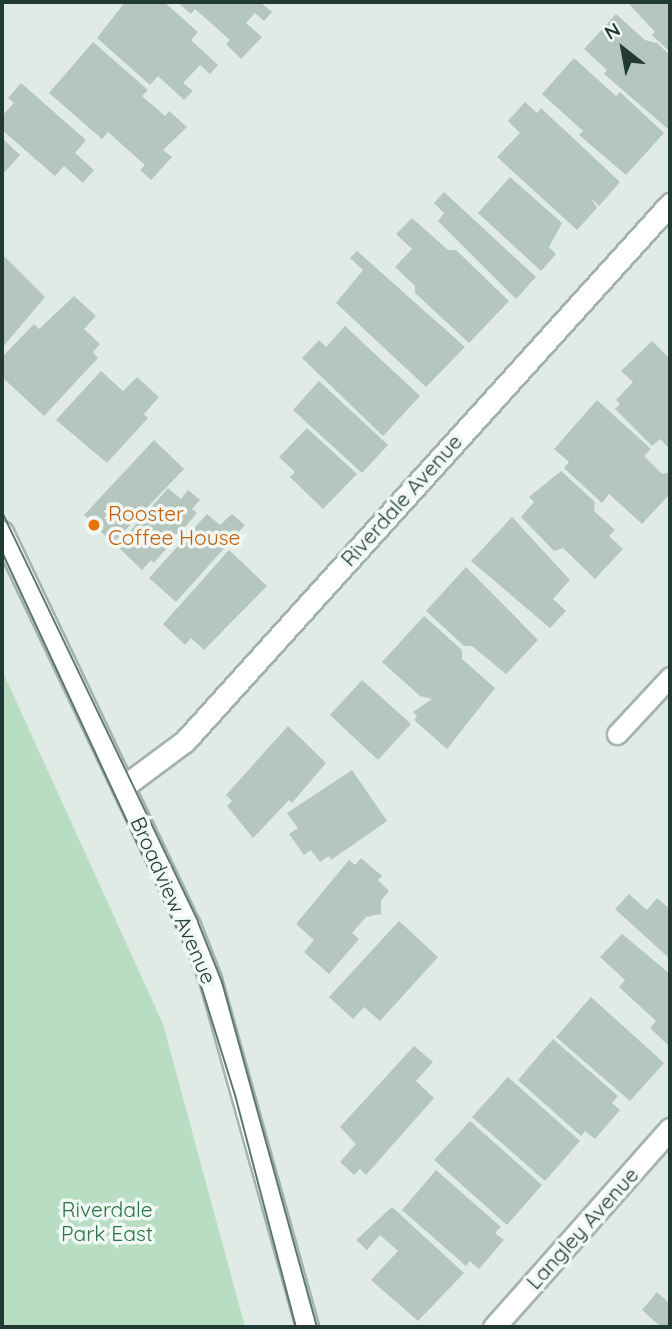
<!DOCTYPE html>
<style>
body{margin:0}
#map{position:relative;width:672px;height:1329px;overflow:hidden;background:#e0ebe6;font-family:Quicksand,sans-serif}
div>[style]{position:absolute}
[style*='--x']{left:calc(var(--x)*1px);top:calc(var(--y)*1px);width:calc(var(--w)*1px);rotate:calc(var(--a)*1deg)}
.green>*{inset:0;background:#b9ddc2}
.building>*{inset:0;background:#b5c6bf}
.roads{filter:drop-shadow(2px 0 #a3b3ad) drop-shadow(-2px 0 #a3b3ad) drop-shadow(0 2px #a3b3ad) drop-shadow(0 -2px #a3b3ad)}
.lane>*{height:19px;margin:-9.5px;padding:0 9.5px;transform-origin:9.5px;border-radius:9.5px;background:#fff}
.street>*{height:21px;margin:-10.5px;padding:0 10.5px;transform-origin:10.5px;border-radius:10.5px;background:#fff}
.secondary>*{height:21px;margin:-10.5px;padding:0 10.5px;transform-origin:10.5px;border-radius:10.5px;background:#fff}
.tram>*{height:2px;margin:-1px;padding:0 1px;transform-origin:1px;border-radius:1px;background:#5b776f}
.dots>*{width:19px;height:19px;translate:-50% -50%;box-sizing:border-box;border:4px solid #f1f8f4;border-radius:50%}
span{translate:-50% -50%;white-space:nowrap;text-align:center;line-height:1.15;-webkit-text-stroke:7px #f1f8f4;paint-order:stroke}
.street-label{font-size:21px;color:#213b34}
.food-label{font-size:21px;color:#c56008}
.left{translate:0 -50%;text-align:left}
.park-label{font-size:21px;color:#2b7246}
.frame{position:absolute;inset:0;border:4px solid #213b34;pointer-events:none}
.north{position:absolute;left:588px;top:14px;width:70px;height:70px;-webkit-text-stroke:5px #f1f8f4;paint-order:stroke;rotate:329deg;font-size:19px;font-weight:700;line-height:28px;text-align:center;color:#213b34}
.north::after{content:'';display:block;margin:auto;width:24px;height:32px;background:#213b34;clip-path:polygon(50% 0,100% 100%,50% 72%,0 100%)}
</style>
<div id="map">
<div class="green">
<div style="clip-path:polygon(2px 670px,163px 1024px,245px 1327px,2px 1327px)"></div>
</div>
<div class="building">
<div style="clip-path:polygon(125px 2px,164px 2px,198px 32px,191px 40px,218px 65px,210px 74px,200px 65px,183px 83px,193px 91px,184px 100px,158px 76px,150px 85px,97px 38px)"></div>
<div style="clip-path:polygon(177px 2px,260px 2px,272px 12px,264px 21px,255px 13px,246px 23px,262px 37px,241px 59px,226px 44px,230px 40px,195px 9px,191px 14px)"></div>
<div style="clip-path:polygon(627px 2px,670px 2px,670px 52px,652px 35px,655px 32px)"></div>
<div style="clip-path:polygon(616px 14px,645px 40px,657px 43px,670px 55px,668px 129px,604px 74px,607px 70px,584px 49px)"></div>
<div style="clip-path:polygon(93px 42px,148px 90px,142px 96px,165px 116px,169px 111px,187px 127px,163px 150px,172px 157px,151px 180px,140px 170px,145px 165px,108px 132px,102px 139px,49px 93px)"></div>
<div style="clip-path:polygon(574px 58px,616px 96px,620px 92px,664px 133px,626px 175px,579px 135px,583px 131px,542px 94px)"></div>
<div style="clip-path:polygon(21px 83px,86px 140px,75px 153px,94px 170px,83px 183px,64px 166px,55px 176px,2px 130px,2px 116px,14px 103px,8px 98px)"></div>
<div style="clip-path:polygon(525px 102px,537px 113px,541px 108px,620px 182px,599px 206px,591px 198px,597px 208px,577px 230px,497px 157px,520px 133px,508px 121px)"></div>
<div style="clip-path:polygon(2px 138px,20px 155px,2px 175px)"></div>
<div style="clip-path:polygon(510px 177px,562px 223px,549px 247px,556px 254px,541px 271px,478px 213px)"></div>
<div style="clip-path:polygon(444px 192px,536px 277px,516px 299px,438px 221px,444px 213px,434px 203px)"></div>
<div style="clip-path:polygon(412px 218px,448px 250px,456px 250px,509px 301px,469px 343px,415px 293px,415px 286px,395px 267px,412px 249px,396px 234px)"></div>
<div style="clip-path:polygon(357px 251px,465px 347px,426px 387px,336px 303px,363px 270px,350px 258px)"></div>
<div style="clip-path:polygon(5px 257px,45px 297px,2px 348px,2px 260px)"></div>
<div style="clip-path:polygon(74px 296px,96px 316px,84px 329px,100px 344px,93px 352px,98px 358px,44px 416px,2px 377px,2px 357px,34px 324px,39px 329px)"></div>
<div style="clip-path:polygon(345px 326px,420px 396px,383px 436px,302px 358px,319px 340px,326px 347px)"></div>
<div style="clip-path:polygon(652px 341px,670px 359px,670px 449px,660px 439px,652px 446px,615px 409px,620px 404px,616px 400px,633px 382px,621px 371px)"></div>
<div style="clip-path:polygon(101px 371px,123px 391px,137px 377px,159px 397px,144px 414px,148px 418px,107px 463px,56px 420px)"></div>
<div style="clip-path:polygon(319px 381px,388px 445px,362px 473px,293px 410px)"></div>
<div style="clip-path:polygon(597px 400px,651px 449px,644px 456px,662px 474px,670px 472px,670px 494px,642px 524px,609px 494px,602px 503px,564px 468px,569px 462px,554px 449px)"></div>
<div style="clip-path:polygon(307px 428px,357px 474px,323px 509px,290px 477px,295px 472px,279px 457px)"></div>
<div style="clip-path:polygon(154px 440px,184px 469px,113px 543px,84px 515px)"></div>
<div style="clip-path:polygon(561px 471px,595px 502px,594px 511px,615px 530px,609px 536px,623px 549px,595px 579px,563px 548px,554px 551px,521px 517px,534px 502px,529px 497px)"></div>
<div style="clip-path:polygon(168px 488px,181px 499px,188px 490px,200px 500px,192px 509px,197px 513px,154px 563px,151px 560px,142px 570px,117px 546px)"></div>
<div style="clip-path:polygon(207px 514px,220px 525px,232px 514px,245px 525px,176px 602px,149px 578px)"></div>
<div style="clip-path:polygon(512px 517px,570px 580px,553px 599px,566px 611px,550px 628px,471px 561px)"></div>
<div style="clip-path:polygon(229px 550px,267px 586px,204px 650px,191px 638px,185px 645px,163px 624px)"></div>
<div style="clip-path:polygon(466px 567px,538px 640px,506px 674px,472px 646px,464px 646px,426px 611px)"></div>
<div style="clip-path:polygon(424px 616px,462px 650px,462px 659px,495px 688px,447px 749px,414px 720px,417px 716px,413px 712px,432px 699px,420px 696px,382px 662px)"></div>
<div style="clip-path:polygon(362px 680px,411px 724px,378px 760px,330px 715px)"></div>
<div style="clip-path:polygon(288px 726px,326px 763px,292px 803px,289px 800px,253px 838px,227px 806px,232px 801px,226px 795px)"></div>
<div style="clip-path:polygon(352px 770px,387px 821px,331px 860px,329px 856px,320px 862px,311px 850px,304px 855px,289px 834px,298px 828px,287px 813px)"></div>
<div style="clip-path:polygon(361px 858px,382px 876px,378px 880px,389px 891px,381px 901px,381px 914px,366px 917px,352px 933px,359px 939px,329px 974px,304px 952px,314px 940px,296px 924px,349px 860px,355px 865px)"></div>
<div style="clip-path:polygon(629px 894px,647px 910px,657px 898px,670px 909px,670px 959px,615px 909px)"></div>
<div style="clip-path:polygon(399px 921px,438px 957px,380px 1021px,364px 1007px,353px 1019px,329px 997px)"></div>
<div style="clip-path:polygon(622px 934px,670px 974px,670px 1047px,650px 1028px,656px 1021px,619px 987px,625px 980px,600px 957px)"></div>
<div style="clip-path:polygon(591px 997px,664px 1063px,630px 1101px,556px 1037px)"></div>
<div style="clip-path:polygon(553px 1039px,618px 1096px,612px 1103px,620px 1110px,595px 1139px,585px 1131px,581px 1136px,518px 1080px)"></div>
<div style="clip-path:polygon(414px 1046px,433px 1062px,416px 1081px,434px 1098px,366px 1175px,360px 1169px,354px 1175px,340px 1162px,356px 1144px,340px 1127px)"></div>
<div style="clip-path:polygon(508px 1077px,580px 1141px,545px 1181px,472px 1117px)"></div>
<div style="clip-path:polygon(470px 1121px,542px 1185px,507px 1225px,434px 1160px)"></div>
<div style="clip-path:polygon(436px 1170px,501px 1227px,495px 1233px,504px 1240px,479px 1269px,470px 1261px,466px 1266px,402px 1210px)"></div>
<div style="clip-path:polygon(392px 1207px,464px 1273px,418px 1321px,371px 1280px,398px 1251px,380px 1235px,367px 1250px,356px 1240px)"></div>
<div style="clip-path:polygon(657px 1292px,670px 1304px,670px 1327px,661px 1327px,642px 1310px)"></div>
</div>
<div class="roads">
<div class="lane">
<div style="--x:617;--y:734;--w:78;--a:-47.1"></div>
</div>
<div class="street">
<div style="--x:123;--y:787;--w:77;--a:-36.6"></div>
<div style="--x:185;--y:741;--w:724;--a:-47.91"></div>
<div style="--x:494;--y:1327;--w:265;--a:-48.4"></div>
</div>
<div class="secondary">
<div style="--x:2;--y:532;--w:435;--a:64.6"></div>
<div style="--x:189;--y:925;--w:58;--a:68.7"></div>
<div style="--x:210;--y:979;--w:361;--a:74.4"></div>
</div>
</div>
<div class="tram">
<div style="--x:2;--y:512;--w:454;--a:64.4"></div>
<div style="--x:198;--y:922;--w:65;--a:68.2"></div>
<div style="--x:222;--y:982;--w:358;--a:74.6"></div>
<div style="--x:2;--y:552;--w:464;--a:65.1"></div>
<div style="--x:197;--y:973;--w:128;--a:72.7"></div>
<div style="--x:235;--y:1095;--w:240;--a:75.3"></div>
</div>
<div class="dots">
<div style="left:94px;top:525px;background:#e8710a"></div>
</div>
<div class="street-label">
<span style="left:401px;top:500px;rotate:-48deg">Riverdale Avenue</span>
<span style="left:174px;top:900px;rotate:66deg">Broadview Avenue</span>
<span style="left:582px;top:1228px;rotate:-48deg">Langley Avenue</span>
</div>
<div class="food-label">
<span class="left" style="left:108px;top:525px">Rooster<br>Coffee House</span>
</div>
<div class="park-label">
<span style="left:107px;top:1221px">Riverdale<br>Park East</span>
</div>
<div class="frame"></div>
<div class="north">N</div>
</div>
